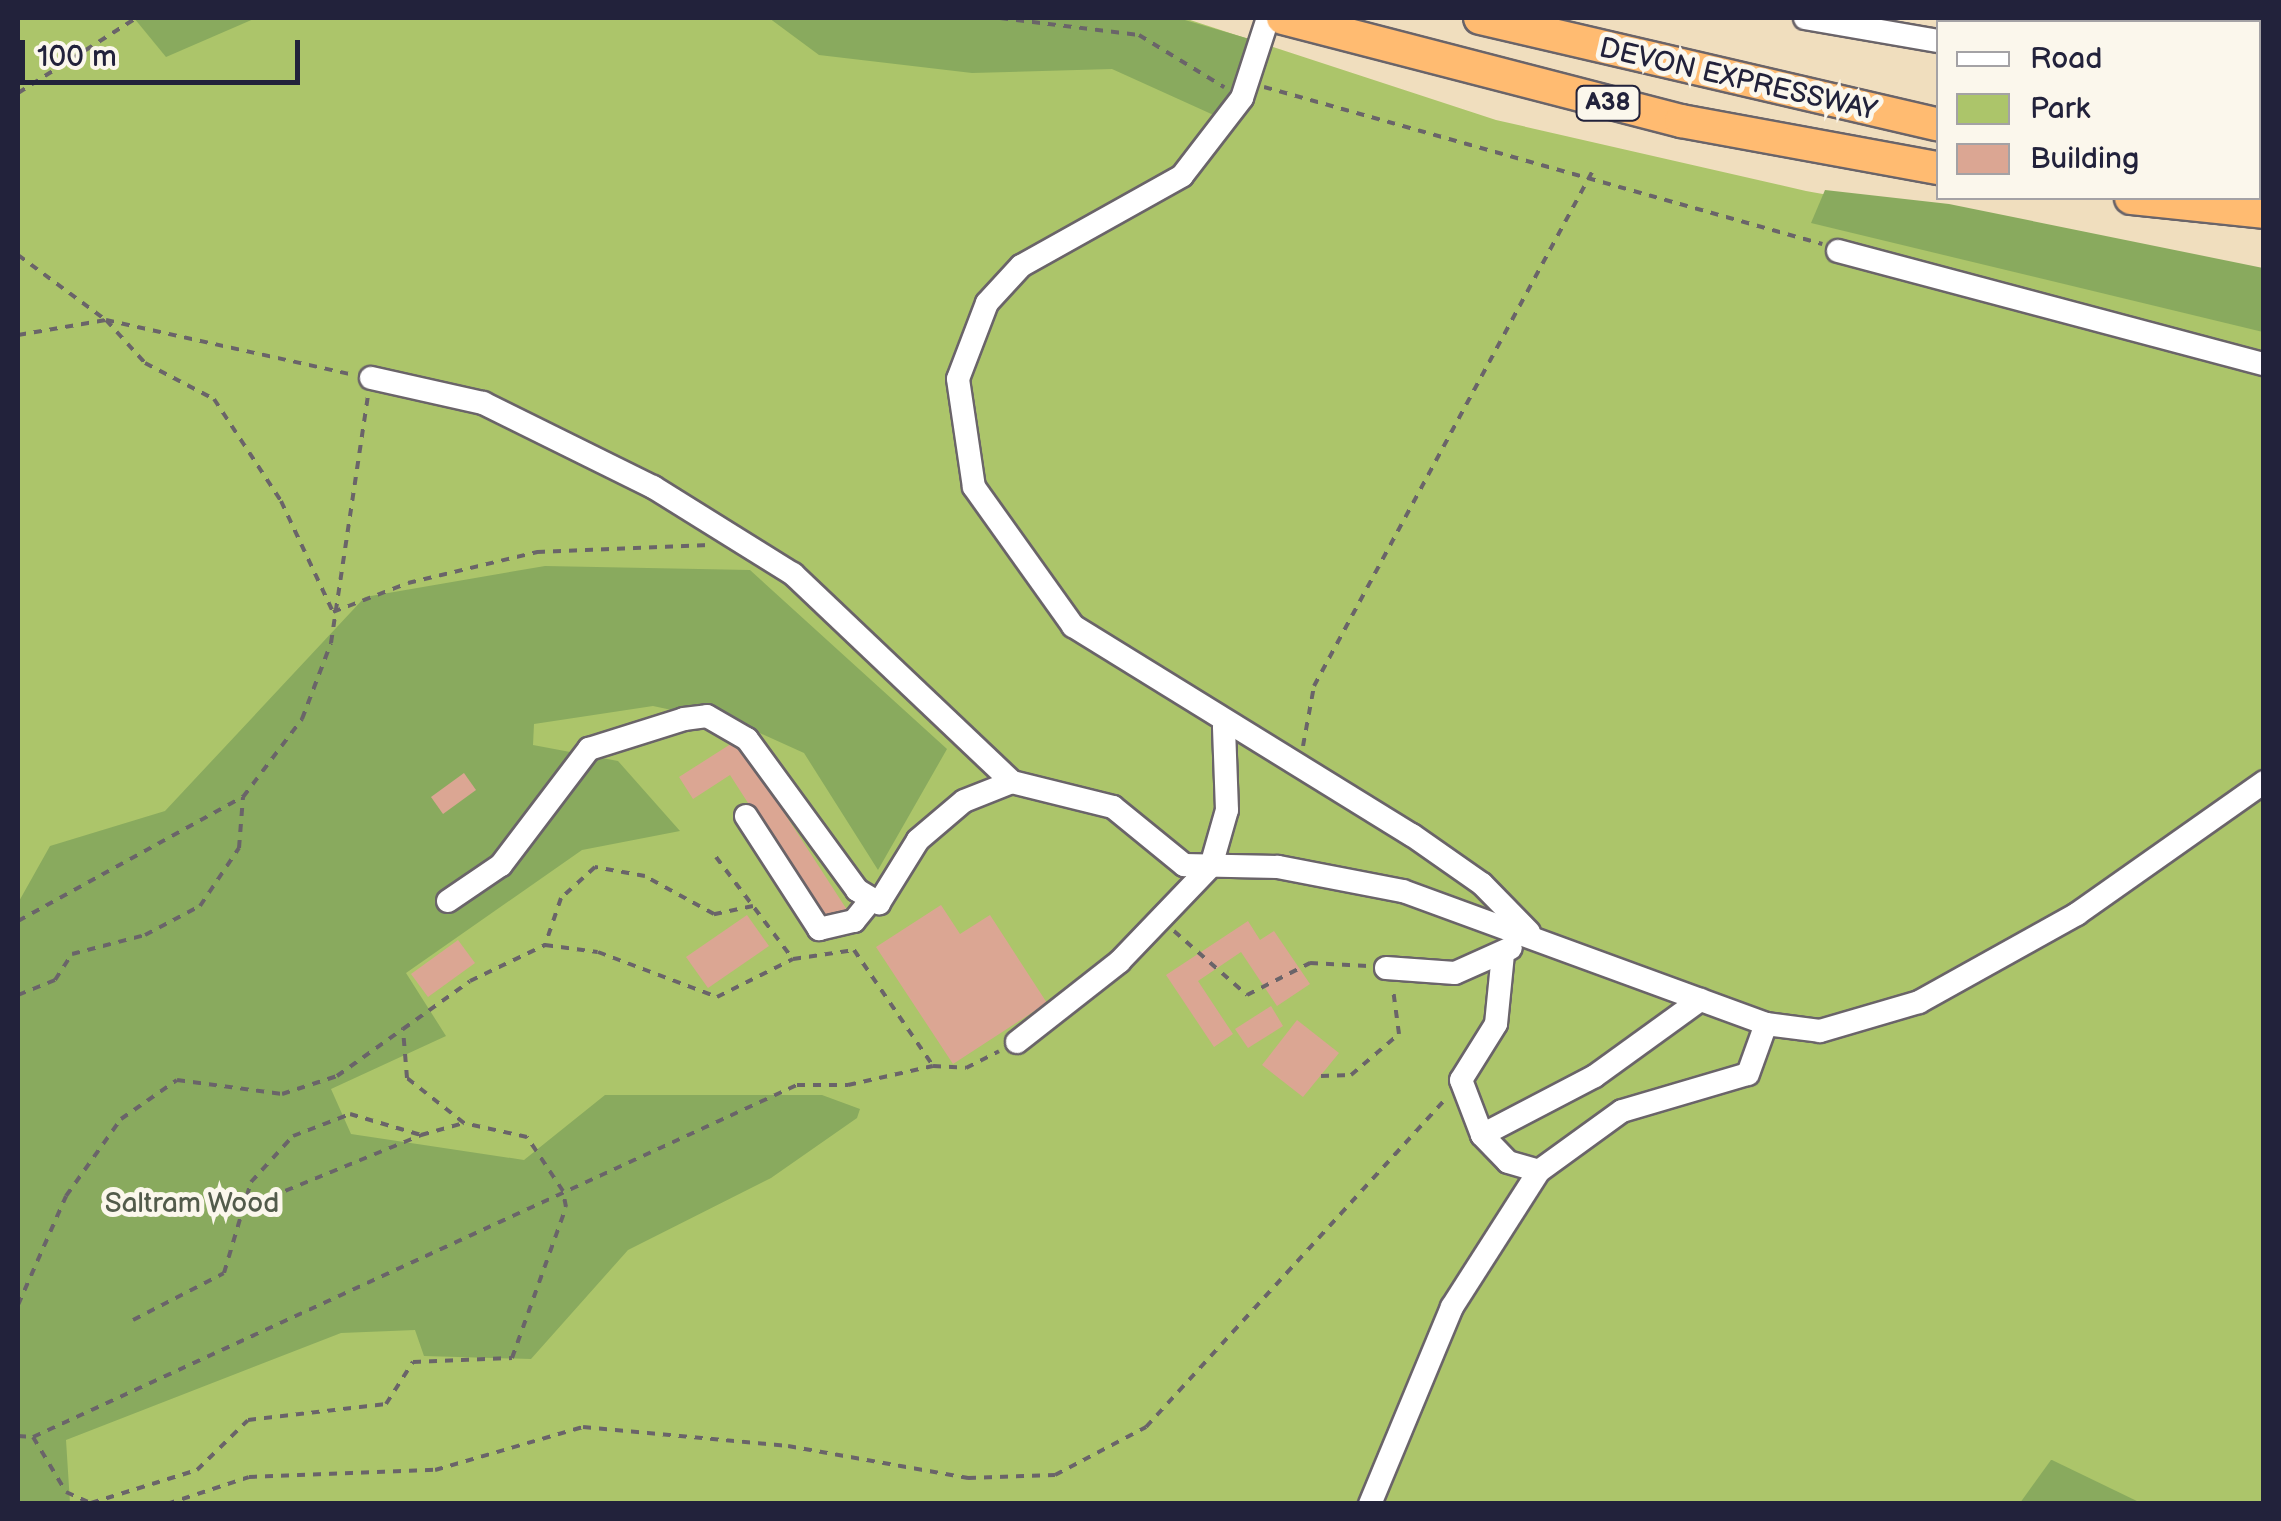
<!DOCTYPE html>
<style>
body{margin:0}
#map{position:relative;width:2281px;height:1521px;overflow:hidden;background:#f0debe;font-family:"Balsamiq Sans",sans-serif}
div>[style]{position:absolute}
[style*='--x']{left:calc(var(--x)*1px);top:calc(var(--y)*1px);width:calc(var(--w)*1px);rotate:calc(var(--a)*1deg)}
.green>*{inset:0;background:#acc56a}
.forest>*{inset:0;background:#89aa5e}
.building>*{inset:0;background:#dba693}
.path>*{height:4px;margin-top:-2px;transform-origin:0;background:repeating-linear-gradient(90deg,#6a6469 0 8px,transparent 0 16px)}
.roads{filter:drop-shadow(2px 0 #6a6469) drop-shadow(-2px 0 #6a6469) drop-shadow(0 2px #6a6469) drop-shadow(0 -2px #6a6469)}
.minor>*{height:22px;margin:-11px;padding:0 11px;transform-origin:11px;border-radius:11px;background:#fff}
.highway>*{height:32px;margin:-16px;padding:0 16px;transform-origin:16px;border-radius:16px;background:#ffbb71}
span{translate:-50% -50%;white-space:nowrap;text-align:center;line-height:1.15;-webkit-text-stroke:10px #fbf7ec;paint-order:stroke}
.shield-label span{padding:2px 8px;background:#fbf7ec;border:2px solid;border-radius:8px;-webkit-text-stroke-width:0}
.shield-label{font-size:25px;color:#22223b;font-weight:700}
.street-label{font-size:28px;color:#22223b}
.park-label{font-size:28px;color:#525b4b}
.frame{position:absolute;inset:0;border:20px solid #22223b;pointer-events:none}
.legend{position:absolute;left:1936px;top:20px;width:325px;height:180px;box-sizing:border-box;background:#fbf7ec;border:2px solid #a4a2a5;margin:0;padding:12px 18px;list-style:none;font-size:30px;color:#22223b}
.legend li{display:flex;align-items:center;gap:20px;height:50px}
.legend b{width:50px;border:2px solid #a4a2a5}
.scale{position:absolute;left:20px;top:40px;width:280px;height:45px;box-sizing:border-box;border:5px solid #22223b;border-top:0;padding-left:12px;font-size:30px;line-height:35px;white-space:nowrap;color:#22223b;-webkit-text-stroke:8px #fbf7ec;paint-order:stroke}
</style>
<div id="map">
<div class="green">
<div style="clip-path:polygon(18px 18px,1184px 18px,1496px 120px,1806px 191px,2263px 273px,2263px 1503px,18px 1503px)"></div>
</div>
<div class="forest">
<div style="clip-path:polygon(134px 18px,256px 18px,166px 57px)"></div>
<div style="clip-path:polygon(769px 18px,1178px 18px,1253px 40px,1218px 117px,1112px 69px,972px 73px,819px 55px)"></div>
<div style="clip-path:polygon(1825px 190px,1949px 204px,2263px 268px,2263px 332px,1811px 223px)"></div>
<div style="clip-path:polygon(545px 566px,750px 570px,947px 749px,878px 870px,804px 753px,742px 725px,653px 706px,534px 724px,533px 745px,618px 761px,680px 831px,582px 850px,406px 973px,446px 1036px,331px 1089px,351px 1134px,524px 1160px,605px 1095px,822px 1095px,860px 1109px,857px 1118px,771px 1178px,628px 1250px,531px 1359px,424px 1356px,415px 1330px,341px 1333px,66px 1440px,70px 1503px,18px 1504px,18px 903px,50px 846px,165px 811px,365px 597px)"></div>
<div style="clip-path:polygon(2051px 1460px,2052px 1460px,2141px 1503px,2020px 1503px)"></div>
</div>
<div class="building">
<div style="clip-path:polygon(737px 740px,849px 913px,828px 927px,730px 775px,693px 799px,679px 777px)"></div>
<div style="clip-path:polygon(464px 773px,476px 790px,443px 814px,431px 797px)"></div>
<div style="clip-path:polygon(941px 905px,960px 934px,990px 915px,1047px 1003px,953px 1064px,876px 947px)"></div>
<div style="clip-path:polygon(747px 915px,769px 946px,708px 988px,686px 957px)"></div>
<div style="clip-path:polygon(1248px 921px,1260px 940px,1274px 931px,1310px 984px,1277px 1006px,1241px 952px,1198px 981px,1233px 1034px,1214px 1047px,1166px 975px)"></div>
<div style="clip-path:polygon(458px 940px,475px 963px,428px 997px,411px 974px)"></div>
<div style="clip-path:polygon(1271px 1006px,1283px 1026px,1248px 1048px,1235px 1029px)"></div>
<div style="clip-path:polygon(1297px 1020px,1339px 1053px,1303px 1097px,1262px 1065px)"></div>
</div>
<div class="path">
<div style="--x:1000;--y:18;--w:140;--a:7"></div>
<div style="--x:1139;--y:35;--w:100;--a:31.5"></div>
<div style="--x:1264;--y:87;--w:580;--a:15.71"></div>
<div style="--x:18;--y:93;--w:140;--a:-32.4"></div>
<div style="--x:18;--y:255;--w:109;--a:36.5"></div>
<div style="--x:106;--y:320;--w:58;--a:47.8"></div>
<div style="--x:145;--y:363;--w:78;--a:27.6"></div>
<div style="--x:214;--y:399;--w:122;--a:56.7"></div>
<div style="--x:281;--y:501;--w:123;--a:64.9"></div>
<div style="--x:18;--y:335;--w:89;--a:-9.7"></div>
<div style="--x:106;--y:320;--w:250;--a:12.5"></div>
<div style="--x:333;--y:612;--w:80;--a:-21.1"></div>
<div style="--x:408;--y:583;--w:133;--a:-13.5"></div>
<div style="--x:537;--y:552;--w:172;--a:-2.3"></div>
<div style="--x:1303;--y:746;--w:61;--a:-79.6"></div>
<div style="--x:1314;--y:686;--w:584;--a:-61.59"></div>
<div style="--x:716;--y:857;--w:128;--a:53"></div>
<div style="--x:793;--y:959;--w:62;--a:-8.4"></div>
<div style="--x:854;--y:950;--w:140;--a:55.7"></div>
<div style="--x:933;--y:1066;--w:33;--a:3"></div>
<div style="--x:966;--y:1068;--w:37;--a:-27"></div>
<div style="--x:753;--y:906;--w:40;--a:168"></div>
<div style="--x:714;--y:914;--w:79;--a:-151.2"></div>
<div style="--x:645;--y:876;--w:51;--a:-169.8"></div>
<div style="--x:595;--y:867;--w:46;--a:137.6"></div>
<div style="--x:561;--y:898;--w:50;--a:108.8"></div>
<div style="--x:545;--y:945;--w:53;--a:7.5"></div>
<div style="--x:598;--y:952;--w:127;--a:20.7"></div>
<div style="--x:717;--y:997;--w:85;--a:-26.6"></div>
<div style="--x:18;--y:921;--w:257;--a:-28.9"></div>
<div style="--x:243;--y:797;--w:98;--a:-52.9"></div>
<div style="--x:302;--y:719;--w:81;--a:-69.1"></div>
<div style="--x:331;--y:643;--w:250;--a:-81.5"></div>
<div style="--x:1174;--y:931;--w:97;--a:41.2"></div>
<div style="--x:1247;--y:995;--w:71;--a:-26.9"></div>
<div style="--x:1310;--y:963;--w:58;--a:3"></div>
<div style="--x:18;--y:995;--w:40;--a:-22"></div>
<div style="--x:55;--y:980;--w:31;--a:-57"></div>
<div style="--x:72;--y:954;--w:75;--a:-14.6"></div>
<div style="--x:145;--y:935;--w:62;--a:-27.8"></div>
<div style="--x:200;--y:906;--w:70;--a:-56.1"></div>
<div style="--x:239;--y:848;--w:51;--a:-85.5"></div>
<div style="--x:1321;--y:1076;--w:30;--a:-2"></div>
<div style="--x:1351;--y:1075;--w:63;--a:-40.5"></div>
<div style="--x:1399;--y:1034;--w:45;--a:-97.6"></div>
<div style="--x:241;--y:1209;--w:195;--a:-22.3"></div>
<div style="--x:18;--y:1305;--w:119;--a:-66.2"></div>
<div style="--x:66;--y:1196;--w:95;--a:-54.5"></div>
<div style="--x:121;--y:1119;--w:68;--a:-34.9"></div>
<div style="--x:177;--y:1080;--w:106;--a:7.6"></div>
<div style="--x:282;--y:1094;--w:58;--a:-18.1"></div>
<div style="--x:337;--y:1076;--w:81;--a:-35.5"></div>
<div style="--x:133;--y:1320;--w:102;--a:-27.3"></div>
<div style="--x:224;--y:1273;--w:95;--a:-73.5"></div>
<div style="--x:251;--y:1182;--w:62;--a:-47.6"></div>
<div style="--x:293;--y:1136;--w:61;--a:-21.1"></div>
<div style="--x:350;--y:1114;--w:74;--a:16.5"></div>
<div style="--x:421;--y:1135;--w:45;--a:-15.6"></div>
<div style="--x:18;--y:1436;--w:15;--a:4"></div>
<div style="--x:33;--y:1437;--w:64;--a:59"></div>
<div style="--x:66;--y:1492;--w:27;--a:24"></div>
<div style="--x:91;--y:1503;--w:111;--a:-17.3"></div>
<div style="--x:197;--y:1470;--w:71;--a:-44.4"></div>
<div style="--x:248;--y:1420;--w:139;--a:-6.6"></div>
<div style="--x:386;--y:1404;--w:50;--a:-57.3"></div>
<div style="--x:413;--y:1362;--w:99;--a:-2.3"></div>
<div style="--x:512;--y:1358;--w:160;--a:-70.3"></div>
<div style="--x:566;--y:1207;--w:16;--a:-101"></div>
<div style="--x:563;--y:1191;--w:65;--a:-123.7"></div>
<div style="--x:527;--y:1137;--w:65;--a:-167.5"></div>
<div style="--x:464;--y:1123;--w:73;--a:-141.7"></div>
<div style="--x:407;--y:1078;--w:49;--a:-94.7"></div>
<div style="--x:403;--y:1029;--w:82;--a:-35.6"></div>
<div style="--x:470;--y:981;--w:83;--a:-25.6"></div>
<div style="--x:33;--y:1437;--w:841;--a:-24.74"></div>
<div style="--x:797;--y:1085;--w:51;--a:0"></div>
<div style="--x:848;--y:1085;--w:87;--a:-12.6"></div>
<div style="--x:167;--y:1504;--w:86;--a:-18.2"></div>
<div style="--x:249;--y:1477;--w:186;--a:-2.2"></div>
<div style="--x:435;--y:1470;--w:154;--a:-16.2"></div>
<div style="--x:583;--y:1427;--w:206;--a:5.3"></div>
<div style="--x:788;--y:1446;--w:183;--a:10.1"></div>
<div style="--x:968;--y:1478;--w:87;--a:-2"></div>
<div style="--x:1055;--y:1475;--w:103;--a:-27.8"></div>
<div style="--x:1146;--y:1427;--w:444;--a:-47.6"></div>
</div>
<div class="roads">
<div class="minor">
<div style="--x:1268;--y:18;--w:84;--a:108"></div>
<div style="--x:1242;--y:98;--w:98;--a:127.6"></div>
<div style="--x:1182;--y:176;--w:184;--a:150.8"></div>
<div style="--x:1021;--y:266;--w:50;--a:132.6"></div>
<div style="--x:987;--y:303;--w:81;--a:110.9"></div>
<div style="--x:958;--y:379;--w:109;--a:81.6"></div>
<div style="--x:974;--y:487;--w:171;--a:54.5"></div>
<div style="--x:1073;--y:626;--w:398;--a:31.7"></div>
<div style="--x:1412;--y:835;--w:85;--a:35"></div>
<div style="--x:1482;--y:884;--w:67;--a:45.6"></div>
<div style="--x:1805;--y:18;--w:135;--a:9.8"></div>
<div style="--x:2258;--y:81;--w:6;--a:9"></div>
<div style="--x:1838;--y:251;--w:441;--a:14.9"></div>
<div style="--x:371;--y:378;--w:115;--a:12.6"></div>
<div style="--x:483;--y:403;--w:190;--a:26.3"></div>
<div style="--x:653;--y:487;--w:165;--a:31.9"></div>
<div style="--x:793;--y:574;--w:302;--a:43.5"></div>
<div style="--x:1012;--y:782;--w:104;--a:13.9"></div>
<div style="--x:1113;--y:807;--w:92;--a:39.2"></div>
<div style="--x:1184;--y:865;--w:94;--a:1.2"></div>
<div style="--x:1278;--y:867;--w:127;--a:10.9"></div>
<div style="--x:1403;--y:891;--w:387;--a:20.1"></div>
<div style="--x:1766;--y:1024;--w:54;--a:7.4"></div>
<div style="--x:1820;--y:1031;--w:103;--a:-16.3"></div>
<div style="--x:1919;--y:1002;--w:181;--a:-29.1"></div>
<div style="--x:2077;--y:914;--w:229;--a:-35.2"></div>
<div style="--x:746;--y:816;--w:135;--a:57.1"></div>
<div style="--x:819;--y:929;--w:36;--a:-13"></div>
<div style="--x:854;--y:921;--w:26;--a:-51"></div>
<div style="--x:448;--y:901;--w:64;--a:-34.2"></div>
<div style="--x:501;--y:865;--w:146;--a:-52.8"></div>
<div style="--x:589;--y:749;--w:100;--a:-17.5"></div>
<div style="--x:684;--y:719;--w:23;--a:-7"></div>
<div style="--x:707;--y:716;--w:46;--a:29.9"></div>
<div style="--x:747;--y:739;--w:187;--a:53.9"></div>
<div style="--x:857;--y:890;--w:26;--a:31"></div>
<div style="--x:879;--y:903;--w:74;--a:-58.2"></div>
<div style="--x:918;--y:840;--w:60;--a:-40.3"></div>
<div style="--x:964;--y:801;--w:52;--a:-21.6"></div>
<div style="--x:1503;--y:954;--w:70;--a:95.7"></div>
<div style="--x:1496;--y:1024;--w:66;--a:122"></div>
<div style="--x:1461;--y:1080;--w:59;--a:69.1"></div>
<div style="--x:1482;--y:1135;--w:37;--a:46"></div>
<div style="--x:1508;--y:1162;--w:32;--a:16"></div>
<div style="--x:1386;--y:968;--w:69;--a:4.1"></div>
<div style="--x:1455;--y:973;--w:61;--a:-24.1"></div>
<div style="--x:1017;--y:1042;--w:130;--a:-38.1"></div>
<div style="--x:1119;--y:962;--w:133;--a:-46.2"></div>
<div style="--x:1211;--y:866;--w:58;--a:-74.1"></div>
<div style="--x:1227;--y:810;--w:83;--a:-92.1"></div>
<div style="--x:1482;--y:1135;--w:127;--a:-27.6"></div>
<div style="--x:1595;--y:1076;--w:130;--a:-35.9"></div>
<div style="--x:1370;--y:1504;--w:213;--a:-67.4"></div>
<div style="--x:1452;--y:1307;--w:161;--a:-57.4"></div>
<div style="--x:1539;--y:1171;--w:102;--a:-35.9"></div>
<div style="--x:1622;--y:1111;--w:131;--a:-16.4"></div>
<div style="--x:1748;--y:1074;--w:53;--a:-70.2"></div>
</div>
<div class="highway">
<div style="--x:1283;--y:18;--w:411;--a:14.5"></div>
<div style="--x:1681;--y:121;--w:261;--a:10.4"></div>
<div style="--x:1480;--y:18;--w:470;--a:13.1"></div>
<div style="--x:2258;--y:163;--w:6;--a:0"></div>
<div style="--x:2131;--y:198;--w:134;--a:6"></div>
</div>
</div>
<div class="shield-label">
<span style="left:1608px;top:103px">A38</span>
</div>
<div class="street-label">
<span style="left:1738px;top:80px;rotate:13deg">DEVON EXPRESSWAY</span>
</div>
<div class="park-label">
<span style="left:192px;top:1204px">Saltram Wood</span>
</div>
<div class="frame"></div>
<ul class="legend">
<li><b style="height:12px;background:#fff"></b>Road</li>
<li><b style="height:28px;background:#acc56a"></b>Park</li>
<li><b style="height:28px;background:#dba693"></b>Building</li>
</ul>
<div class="scale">100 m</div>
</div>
